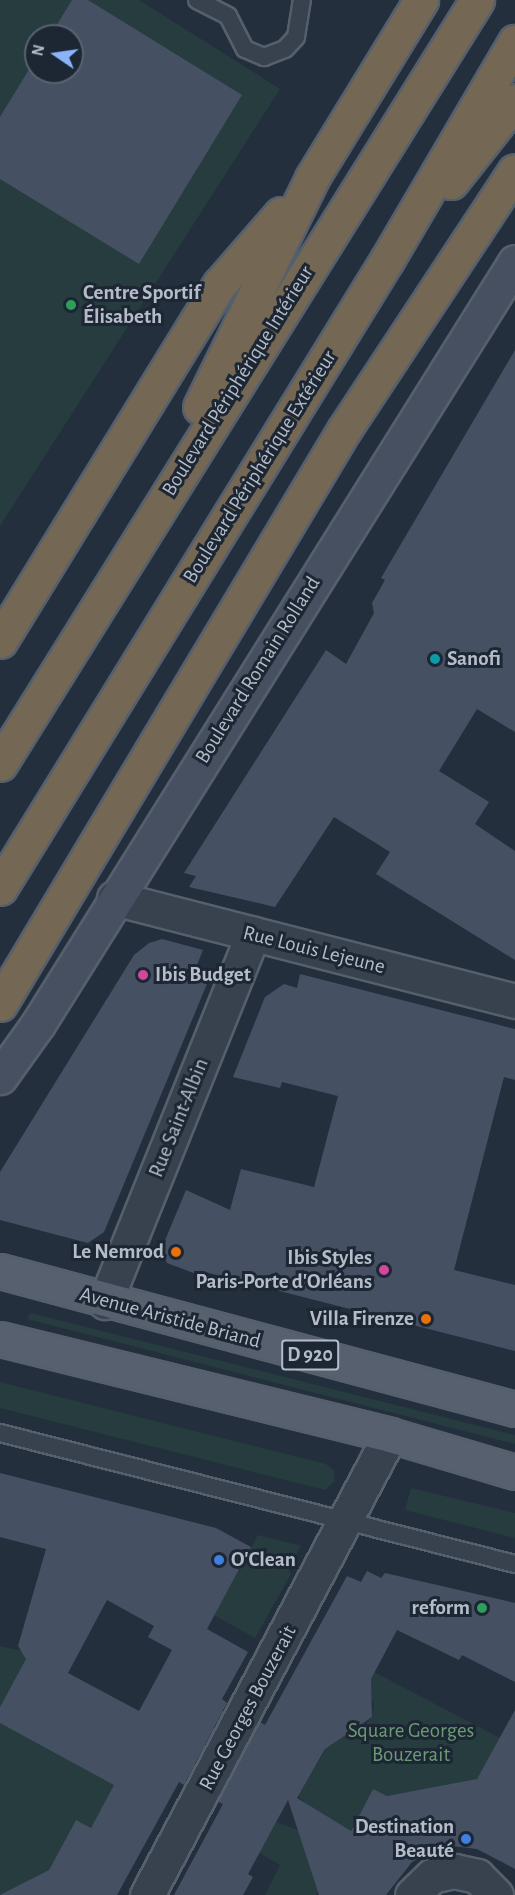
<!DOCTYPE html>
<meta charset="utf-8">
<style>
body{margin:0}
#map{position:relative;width:515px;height:1895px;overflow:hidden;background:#242f3e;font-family:"Alegreya Sans",sans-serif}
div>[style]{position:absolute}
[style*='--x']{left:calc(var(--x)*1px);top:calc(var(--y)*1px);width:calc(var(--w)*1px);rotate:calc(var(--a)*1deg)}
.green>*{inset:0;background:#263c3f}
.building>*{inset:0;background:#455162}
.roads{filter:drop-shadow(2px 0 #565f6c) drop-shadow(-2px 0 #565f6c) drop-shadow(0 2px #565f6c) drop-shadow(0 -2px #565f6c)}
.lane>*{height:16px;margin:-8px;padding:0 8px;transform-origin:8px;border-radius:8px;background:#38414e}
.street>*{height:33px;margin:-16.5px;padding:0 16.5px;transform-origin:16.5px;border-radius:16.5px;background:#38414e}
.secondary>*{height:33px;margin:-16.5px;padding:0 16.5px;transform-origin:16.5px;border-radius:16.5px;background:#465061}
.primary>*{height:33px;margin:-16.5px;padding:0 16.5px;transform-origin:16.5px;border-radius:16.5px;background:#56606e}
.highway>*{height:33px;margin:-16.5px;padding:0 16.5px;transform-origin:16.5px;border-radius:16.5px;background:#746855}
.dots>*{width:16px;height:16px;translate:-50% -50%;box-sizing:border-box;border:3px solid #1d2633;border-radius:50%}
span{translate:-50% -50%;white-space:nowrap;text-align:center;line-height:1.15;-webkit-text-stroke:6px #1d2633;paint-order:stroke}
.shield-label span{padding:2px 4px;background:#1d2633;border:2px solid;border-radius:4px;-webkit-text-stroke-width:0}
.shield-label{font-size:20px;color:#b4bcc9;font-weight:700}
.poi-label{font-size:21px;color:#b4bcc9;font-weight:700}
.left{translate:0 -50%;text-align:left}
.right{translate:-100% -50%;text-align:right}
.street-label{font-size:21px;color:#b4bcc9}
.park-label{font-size:21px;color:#6b9a76}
.north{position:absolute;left:24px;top:24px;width:60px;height:60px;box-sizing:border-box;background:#1d2633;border:2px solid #59626f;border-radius:50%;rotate:283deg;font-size:16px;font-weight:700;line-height:24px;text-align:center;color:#b4bcc9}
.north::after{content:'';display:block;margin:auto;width:21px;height:27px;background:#8ab4f8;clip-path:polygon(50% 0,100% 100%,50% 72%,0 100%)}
</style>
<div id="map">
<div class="green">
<div style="clip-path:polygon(evenodd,0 0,139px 0,280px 89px,0 526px,0 0,36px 36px,72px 36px,72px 72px,36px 72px,36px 36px)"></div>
<div style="clip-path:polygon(30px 1313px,515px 1435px,515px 1444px,27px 1319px)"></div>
<div style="clip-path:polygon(0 1382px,326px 1464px,334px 1470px,335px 1481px,325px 1490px,0 1408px)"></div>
<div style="clip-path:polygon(411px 1488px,515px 1513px,515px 1538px,405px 1510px)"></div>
<div style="clip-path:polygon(258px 1535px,301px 1546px,288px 1568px,291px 1574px,255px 1638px,214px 1615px)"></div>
<div style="clip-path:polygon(0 1646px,30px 1653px,0 1707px)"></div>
<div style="clip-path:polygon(374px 1672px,500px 1738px,474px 1785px,387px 1796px,373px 1789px,316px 1895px,265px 1895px,280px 1865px,258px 1852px,276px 1822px,298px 1830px,309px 1806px,298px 1796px,342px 1721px,360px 1730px,372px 1717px,374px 1703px,362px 1690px)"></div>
<div style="clip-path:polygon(0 1723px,117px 1780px,91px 1828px,76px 1820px,49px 1870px,31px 1879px,36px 1895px,0 1895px)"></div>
</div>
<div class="building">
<div style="clip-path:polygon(72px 0,88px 0,242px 95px,139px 264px,0 179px,0 117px,36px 58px,36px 72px,72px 72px,72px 36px,50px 36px)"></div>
<div style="clip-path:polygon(515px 350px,515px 732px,477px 709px,439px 771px,489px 802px,475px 824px,515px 851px,515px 960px,376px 874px,390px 852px,334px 817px,275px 907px,189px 887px,196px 876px,184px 873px,326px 650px,346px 664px,374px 613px,372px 603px,385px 580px,381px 578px)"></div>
<div style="clip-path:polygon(162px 939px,203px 950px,195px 970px,209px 979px,104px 1232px,88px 1243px,0 1220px,0 1172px,134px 955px,149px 943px)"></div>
<div style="clip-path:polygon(300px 974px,515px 1029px,515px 1080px,504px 1077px,454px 1270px,515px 1285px,515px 1351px,201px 1271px,199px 1275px,167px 1263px,161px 1250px,186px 1190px,230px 1210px,241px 1169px,314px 1187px,338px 1096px,282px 1082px,280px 1088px,233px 1077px,265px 997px,284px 984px,297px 988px)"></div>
<div style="clip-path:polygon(evenodd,0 1473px,216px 1528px,251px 1547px,207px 1629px,248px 1652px,222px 1699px,227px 1703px,184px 1785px,179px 1782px,117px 1895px,0 1895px,49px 1870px,76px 1820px,91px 1828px,114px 1785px,0 1723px,0 1707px,26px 1659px,18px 1646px,46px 1549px,0 1537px,0 1473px,107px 1600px,154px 1626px,148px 1637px,172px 1650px,139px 1711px,68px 1673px,107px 1600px)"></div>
<div style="clip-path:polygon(367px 1571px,381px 1578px,385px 1573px,515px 1603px,515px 1682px,462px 1655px,459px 1660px,397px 1630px,371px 1679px,372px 1717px,325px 1749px,297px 1798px,351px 1831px,373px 1789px,387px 1796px,477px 1779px,515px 1710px,515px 1869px,477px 1849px,452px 1846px,436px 1849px,412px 1862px,386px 1895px,319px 1895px,288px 1800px,248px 1874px,253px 1877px,243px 1895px,174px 1895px,223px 1804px,218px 1802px,260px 1722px,265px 1725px,347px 1576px,361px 1582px)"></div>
</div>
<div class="roads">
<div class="lane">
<div style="--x:197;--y:0;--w:35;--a:27"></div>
<div style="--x:228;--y:16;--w:37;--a:63"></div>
<div style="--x:245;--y:49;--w:21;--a:23"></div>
<div style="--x:264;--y:57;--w:22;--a:-21"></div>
<div style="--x:285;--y:49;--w:16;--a:-47"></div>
<div style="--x:296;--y:37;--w:37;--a:-81"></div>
<div style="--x:0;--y:1433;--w:531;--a:14.27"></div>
</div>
<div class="street">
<div style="--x:114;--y:898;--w:414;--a:14.4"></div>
<div style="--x:105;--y:1302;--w:397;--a:-68.1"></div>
<div style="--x:147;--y:1895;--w:520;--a:-62.15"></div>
<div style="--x:412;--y:1895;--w:28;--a:-44"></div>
<div style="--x:432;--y:1876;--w:23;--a:-13"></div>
<div style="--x:454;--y:1871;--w:24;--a:12"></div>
<div style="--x:477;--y:1876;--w:27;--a:45"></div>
</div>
<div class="secondary">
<div style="--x:0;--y:1077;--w:65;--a:-54.4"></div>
<div style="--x:38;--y:1024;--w:899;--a:-57.95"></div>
</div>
<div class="primary">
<div style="--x:0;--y:1271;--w:533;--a:15"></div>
<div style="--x:0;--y:1339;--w:402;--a:13.8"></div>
<div style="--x:390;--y:1435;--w:130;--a:16.5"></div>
</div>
<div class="highway">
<div style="--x:451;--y:182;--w:103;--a:-51.7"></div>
<div style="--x:200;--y:407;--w:255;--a:-63.9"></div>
<div style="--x:312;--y:178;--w:209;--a:-58.5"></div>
<div style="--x:0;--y:641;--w:419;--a:-58.4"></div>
<div style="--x:220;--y:284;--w:93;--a:-48.9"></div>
<div style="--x:0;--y:764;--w:901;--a:-58.02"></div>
<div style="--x:0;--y:888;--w:738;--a:-58.36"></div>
<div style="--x:387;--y:260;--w:253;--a:-59.6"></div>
<div style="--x:0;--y:1004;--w:669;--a:-59.07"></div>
<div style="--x:344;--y:430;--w:310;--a:-56.6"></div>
</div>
</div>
<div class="dots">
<div style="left:71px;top:305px;background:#2e9e5b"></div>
<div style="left:435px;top:659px;background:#0f9aa8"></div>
<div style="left:143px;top:975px;background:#d1479c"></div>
<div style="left:176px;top:1252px;background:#e8710a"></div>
<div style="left:384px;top:1270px;background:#d1479c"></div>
<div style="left:426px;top:1319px;background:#e8710a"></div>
<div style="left:219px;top:1560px;background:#3f7fe0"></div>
<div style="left:482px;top:1608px;background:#2e9e5b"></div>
<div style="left:466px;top:1839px;background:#3f7fe0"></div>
</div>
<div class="shield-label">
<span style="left:310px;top:1355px">D 920</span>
</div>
<div class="poi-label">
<span class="left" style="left:83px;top:305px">Centre Sportif<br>Élisabeth</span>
<span class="left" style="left:447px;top:659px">Sanofi</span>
<span class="left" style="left:155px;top:975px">Ibis Budget</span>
<span class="right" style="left:164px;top:1252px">Le Nemrod</span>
<span class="right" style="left:372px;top:1270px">Ibis Styles<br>Paris-Porte d'Orléans</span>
<span class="right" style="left:414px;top:1319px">Villa Firenze</span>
<span class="left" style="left:231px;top:1560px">O'Clean</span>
<span class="right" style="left:470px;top:1608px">reform</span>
<span class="right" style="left:454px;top:1839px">Destination<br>Beauté</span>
</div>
<div class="street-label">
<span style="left:238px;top:381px;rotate:-58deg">Boulevard Périphérique Intérieur</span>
<span style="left:260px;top:467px;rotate:-58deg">Boulevard Périphérique Extérieur</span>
<span style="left:258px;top:670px;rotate:-58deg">Boulevard Romain Rolland</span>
<span style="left:314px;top:950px;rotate:14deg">Rue Louis Lejeune</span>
<span style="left:179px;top:1118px;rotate:-68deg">Rue Saint-Albin</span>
<span style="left:170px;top:1318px;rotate:15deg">Avenue Aristide Briand</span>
<span style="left:248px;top:1708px;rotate:-62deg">Rue Georges Bouzerait</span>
</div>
<div class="park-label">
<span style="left:411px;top:1743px">Square Georges<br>Bouzerait</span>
</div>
<div class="north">N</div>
</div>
